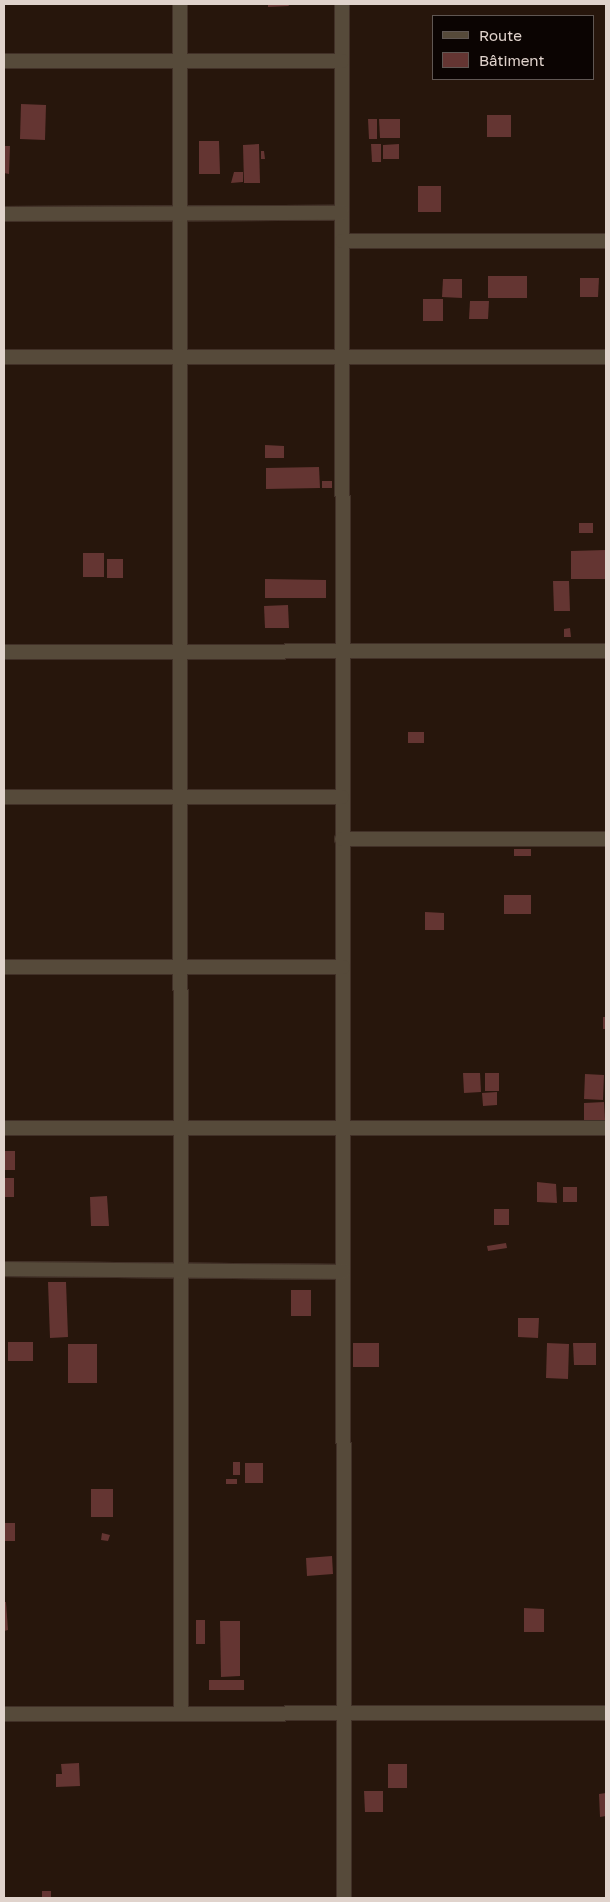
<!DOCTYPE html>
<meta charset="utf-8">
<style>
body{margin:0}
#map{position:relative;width:610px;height:1902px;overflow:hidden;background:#27160c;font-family:"Golos Text",sans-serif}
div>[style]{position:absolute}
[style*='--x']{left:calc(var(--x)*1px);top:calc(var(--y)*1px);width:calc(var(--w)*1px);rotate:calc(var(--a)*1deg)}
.building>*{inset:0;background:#643532}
.roads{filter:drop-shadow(1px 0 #413027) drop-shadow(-1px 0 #413027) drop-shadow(0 1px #413027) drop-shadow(0 -1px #413027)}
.minor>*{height:14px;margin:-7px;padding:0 7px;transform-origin:7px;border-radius:7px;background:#564a3a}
span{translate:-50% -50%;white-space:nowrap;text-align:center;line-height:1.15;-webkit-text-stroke:4.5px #0b0402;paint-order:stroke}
.frame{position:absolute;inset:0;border:5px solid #e0d3cc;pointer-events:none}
.legend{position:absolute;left:432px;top:15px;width:162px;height:65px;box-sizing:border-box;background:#0b0402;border:1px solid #605753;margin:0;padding:6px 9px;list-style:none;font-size:15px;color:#e0d3cc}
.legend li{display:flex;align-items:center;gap:10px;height:25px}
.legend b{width:25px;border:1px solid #605753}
</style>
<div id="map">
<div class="building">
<div style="clip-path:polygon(268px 4px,288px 4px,289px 6px,268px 7px)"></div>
<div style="clip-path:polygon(21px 104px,46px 105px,45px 140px,20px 139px)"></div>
<div style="clip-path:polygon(487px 115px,511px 115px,511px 137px,487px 137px)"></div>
<div style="clip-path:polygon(368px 119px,377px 119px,377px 139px,369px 139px)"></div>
<div style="clip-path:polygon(379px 119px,400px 119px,400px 138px,380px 138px)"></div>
<div style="clip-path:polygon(199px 141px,219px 141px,220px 174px,199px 174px)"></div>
<div style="clip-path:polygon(259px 144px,260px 183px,244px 183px,243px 145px)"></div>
<div style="clip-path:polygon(371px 144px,381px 144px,381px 162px,372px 162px)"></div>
<div style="clip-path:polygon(399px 144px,399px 159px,383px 159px,383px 145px)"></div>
<div style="clip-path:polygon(4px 146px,10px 146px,9px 174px,4px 173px)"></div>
<div style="clip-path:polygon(261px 151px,264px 151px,265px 159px,261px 159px)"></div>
<div style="clip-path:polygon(234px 172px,243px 172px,243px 182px,231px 183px)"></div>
<div style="clip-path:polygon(418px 186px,441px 186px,441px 212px,418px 212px)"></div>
<div style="clip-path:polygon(488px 276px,527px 276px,527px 298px,488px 298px)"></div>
<div style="clip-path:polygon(580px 278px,599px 278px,598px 297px,580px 297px)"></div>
<div style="clip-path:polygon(443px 279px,462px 279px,462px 298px,442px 297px)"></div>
<div style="clip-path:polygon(423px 299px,443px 299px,443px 321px,423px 321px)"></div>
<div style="clip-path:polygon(470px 301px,489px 301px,488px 319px,469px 319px)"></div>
<div style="clip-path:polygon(265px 445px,284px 446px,284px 458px,265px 458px)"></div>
<div style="clip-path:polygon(319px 467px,320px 488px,266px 489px,266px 468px)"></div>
<div style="clip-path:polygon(322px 481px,332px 481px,332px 488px,322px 488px)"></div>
<div style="clip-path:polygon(579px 523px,593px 523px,593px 533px,579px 533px)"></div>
<div style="clip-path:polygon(606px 550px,606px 579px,571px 579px,571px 551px)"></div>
<div style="clip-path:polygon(83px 553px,104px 553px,104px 577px,83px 577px)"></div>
<div style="clip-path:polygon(107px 559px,123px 559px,123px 578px,107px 578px)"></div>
<div style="clip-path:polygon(265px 579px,326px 580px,326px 598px,265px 598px)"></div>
<div style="clip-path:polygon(553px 581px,569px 581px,570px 611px,554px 611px)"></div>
<div style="clip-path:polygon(288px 605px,289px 628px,265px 628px,264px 606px)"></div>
<div style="clip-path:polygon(570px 628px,571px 637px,564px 637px,564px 629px)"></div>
<div style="clip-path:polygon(408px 732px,424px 732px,424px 743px,408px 743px)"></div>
<div style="clip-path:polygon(514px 849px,531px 849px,531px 856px,514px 856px)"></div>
<div style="clip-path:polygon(504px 895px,531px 895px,531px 914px,504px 914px)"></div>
<div style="clip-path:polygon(425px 912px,444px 913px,444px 930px,425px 930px)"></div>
<div style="clip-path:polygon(603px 1017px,606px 1017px,606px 1029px,603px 1029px)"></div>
<div style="clip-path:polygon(463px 1073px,480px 1073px,481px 1092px,464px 1093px)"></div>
<div style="clip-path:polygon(485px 1073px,499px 1073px,499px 1091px,485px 1091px)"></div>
<div style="clip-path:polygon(585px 1074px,604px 1075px,603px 1100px,584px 1099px)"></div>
<div style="clip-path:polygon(497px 1092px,497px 1105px,483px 1106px,482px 1093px)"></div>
<div style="clip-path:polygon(604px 1102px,605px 1120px,584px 1121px,584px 1103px)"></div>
<div style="clip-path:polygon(5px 1151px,15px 1151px,15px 1170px,5px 1170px)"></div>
<div style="clip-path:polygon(4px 1178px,14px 1178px,14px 1197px,4px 1197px)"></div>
<div style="clip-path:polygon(537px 1182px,556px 1184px,557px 1203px,537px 1202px)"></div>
<div style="clip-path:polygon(563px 1187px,577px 1187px,577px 1202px,563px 1202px)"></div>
<div style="clip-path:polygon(107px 1196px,109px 1226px,91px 1226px,90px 1197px)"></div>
<div style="clip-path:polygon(494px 1209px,509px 1209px,509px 1225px,494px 1225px)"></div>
<div style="clip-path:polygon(506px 1243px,507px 1248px,488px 1251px,487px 1246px)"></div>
<div style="clip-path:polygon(48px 1282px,66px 1282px,68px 1337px,50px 1338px)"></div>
<div style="clip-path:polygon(291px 1290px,311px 1290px,311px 1316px,291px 1316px)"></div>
<div style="clip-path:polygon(518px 1318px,539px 1318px,538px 1338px,518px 1337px)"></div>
<div style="clip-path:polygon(8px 1342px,33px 1342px,33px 1361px,8px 1361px)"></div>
<div style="clip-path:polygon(353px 1343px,379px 1343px,379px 1367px,353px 1367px)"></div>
<div style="clip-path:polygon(547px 1343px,569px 1344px,568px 1379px,546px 1378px)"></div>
<div style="clip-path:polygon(573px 1343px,596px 1343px,596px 1365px,574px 1365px)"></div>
<div style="clip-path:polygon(68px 1344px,97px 1344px,97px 1383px,68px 1383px)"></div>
<div style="clip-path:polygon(233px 1462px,240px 1462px,240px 1475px,233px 1475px)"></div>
<div style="clip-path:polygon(245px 1463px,263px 1463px,263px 1483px,245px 1483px)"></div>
<div style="clip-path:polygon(226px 1479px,237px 1479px,237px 1484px,226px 1484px)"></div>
<div style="clip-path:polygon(91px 1489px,113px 1489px,113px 1517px,91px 1517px)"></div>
<div style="clip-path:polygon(5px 1523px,15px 1523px,15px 1541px,5px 1541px)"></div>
<div style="clip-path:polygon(102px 1533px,110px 1535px,108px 1541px,101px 1540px)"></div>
<div style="clip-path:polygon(332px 1556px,333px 1574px,307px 1576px,306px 1558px)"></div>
<div style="clip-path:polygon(4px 1602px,6px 1602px,8px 1630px,4px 1631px)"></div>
<div style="clip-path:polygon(524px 1608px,544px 1609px,544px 1632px,524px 1632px)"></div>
<div style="clip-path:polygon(196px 1620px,205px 1620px,205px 1644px,196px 1644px)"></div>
<div style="clip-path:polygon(220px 1621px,240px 1621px,240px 1676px,221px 1677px)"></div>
<div style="clip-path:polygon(209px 1680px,244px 1680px,244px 1690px,209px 1690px)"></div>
<div style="clip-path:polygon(79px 1763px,80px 1786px,56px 1787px,56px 1774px,62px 1774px,61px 1764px)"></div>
<div style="clip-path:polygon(388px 1764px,407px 1764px,407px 1788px,388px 1788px)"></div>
<div style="clip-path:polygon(364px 1791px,383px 1791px,383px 1812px,365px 1812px)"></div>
<div style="clip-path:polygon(606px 1793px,606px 1816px,600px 1817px,599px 1794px)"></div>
<div style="clip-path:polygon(42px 1891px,51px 1891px,51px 1898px,42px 1898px)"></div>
</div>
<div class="roads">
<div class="minor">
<div style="--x:180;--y:4;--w:1709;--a:89.97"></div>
<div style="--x:342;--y:4;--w:1894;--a:89.94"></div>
<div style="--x:4;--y:61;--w:338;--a:0"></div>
<div style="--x:4;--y:214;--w:338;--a:-0.2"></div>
<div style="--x:342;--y:241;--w:264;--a:0"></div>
<div style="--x:4;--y:357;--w:602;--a:0"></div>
<div style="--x:4;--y:652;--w:602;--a:-0.1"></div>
<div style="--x:4;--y:797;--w:338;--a:0"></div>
<div style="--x:342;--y:839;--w:264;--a:0"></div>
<div style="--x:4;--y:967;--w:339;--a:0"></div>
<div style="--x:4;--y:1128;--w:602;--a:0"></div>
<div style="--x:4;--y:1269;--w:339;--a:0.5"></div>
<div style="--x:4;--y:1714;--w:602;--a:-0.1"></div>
</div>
</div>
<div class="frame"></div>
<ul class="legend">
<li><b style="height:6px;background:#564a3a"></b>Route</li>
<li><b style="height:14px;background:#643532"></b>Bâtiment</li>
</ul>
</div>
